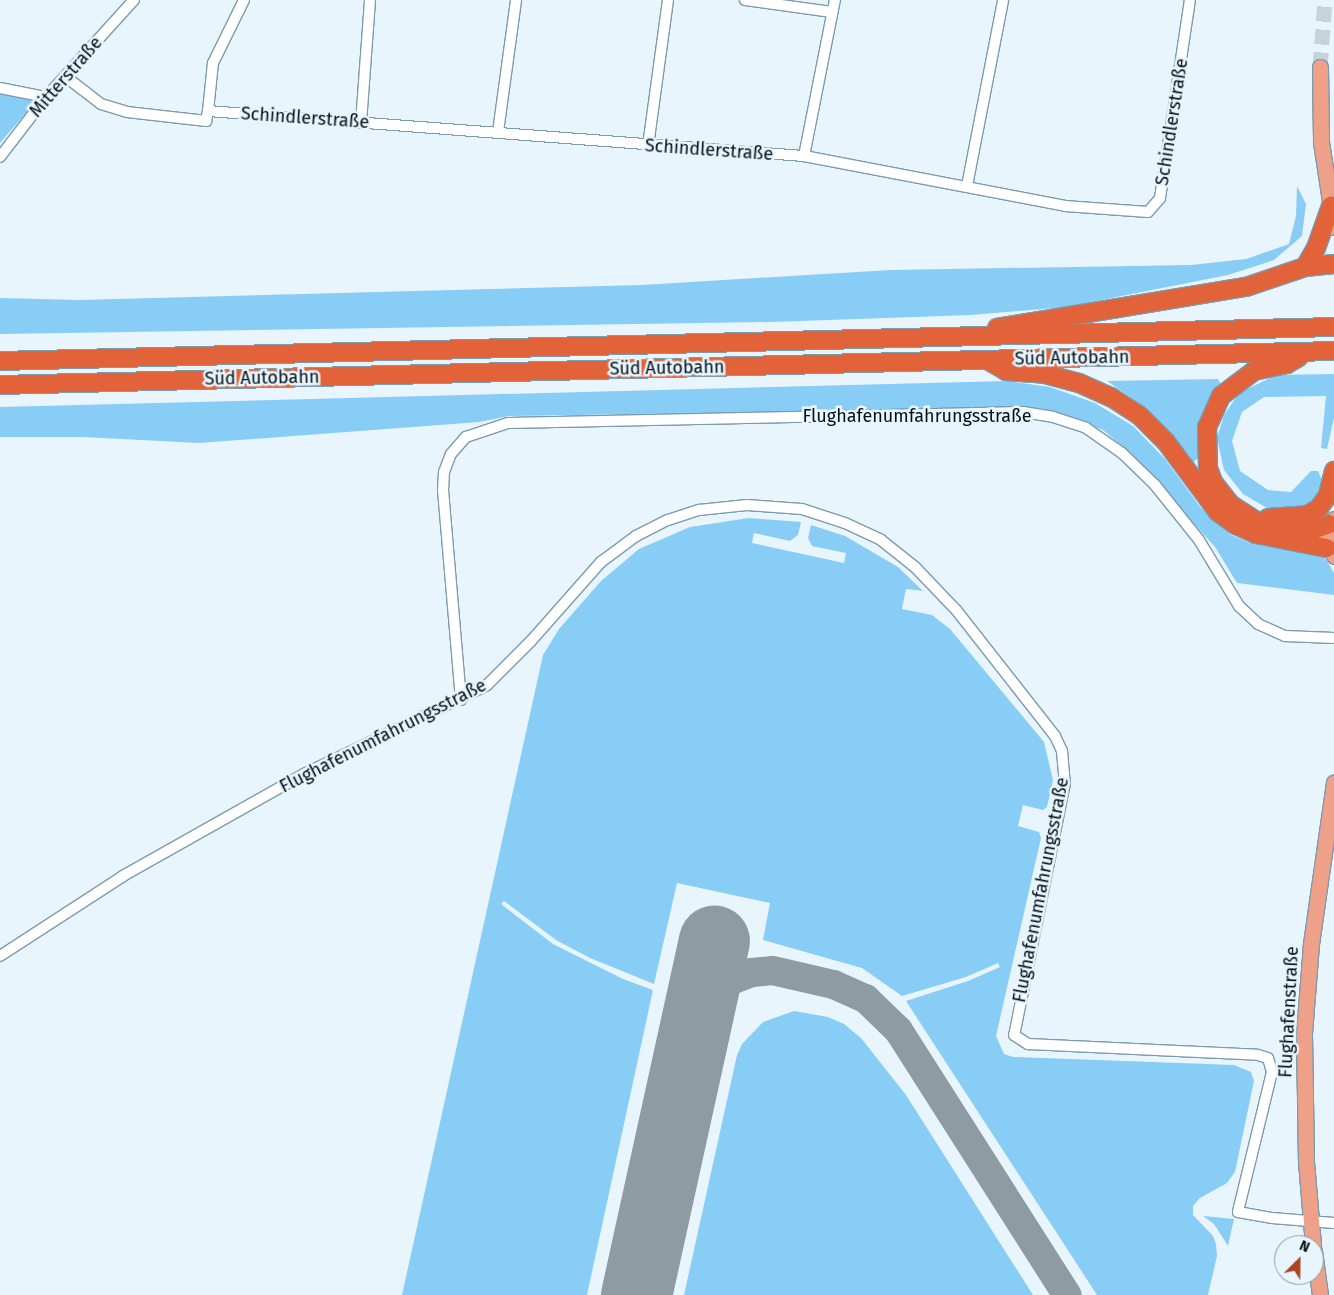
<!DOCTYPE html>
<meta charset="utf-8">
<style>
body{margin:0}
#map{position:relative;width:1334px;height:1295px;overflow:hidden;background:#e8f5fd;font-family:"Fira Sans",sans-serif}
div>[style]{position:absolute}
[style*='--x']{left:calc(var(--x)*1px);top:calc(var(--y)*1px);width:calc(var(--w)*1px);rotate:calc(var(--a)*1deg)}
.green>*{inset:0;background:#88cdf6}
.taxiway>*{height:29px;margin:-14.5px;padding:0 14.5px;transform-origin:14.5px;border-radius:14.5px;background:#8f9ba2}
.runway>*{height:71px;margin:-35.5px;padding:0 35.5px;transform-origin:35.5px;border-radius:35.5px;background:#8f9ba2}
.primary-tunnel>*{height:15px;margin-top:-7.5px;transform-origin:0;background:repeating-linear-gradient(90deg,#c6d3da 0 15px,transparent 0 23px)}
.roads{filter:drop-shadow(1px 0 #7b9baf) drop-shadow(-1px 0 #7b9baf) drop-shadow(0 1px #7b9baf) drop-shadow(0 -1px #7b9baf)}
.street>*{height:10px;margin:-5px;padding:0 5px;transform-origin:5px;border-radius:5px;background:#fff}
.primary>*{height:15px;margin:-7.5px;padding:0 7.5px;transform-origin:7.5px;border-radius:7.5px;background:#eea188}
.highway>*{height:18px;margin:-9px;padding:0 9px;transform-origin:9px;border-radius:9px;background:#e26339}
span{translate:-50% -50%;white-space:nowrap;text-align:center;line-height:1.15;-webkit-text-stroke:5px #e8f5fd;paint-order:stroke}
.street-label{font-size:18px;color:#051017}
.north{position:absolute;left:1274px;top:1235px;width:50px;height:50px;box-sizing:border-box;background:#e8f5fd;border:1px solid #8d99a1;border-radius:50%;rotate:23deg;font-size:14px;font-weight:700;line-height:20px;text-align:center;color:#051017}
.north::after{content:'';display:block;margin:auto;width:18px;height:22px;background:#ac4422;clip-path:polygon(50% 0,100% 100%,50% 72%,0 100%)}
</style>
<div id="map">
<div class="green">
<div style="clip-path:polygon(0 93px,37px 100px,0 143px)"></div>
<div style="clip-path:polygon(1297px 186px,1306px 204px,1302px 236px,1274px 260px,1228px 275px,1066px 307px,971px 315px,771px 322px,0 334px,0 298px,80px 300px,642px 285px,890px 270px,1191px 265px,1246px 259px,1289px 244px,1296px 216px)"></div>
<div style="clip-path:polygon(1334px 374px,1334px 418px,1327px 449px,1321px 448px,1326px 396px,1264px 397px,1242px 412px,1232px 441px,1240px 471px,1268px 490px,1291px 492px,1311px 471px,1318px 471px,1323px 482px,1313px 500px,1295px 509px,1267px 508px,1243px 494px,1224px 470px,1217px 438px,1224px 415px,1239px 393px,1276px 375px)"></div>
<div style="clip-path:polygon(1218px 379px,1222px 387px,1200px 428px,1199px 456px,1194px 462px,1182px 457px,1136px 401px,1107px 381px)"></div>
<div style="clip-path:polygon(1007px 381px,1050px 387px,1095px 403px,1133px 426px,1165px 459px,1201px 508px,1231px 535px,1250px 543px,1317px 551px,1327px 561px,1334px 573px,1334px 595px,1237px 583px,1215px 547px,1128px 451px,1103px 430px,1040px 408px,509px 416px,479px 422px,199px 443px,83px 437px,0 437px,0 407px)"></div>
<div style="clip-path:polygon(749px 518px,801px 522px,798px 535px,790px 541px,754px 533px,752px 543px,844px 563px,846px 553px,812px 546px,808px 538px,811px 525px,845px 536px,898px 567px,923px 591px,906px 589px,902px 609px,932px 615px,950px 629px,1044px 742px,1053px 780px,1047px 807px,1043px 810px,1023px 805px,1018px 826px,1039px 832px,1041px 838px,996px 1036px,1004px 1054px,1013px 1057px,1234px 1065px,1251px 1072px,1254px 1081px,1235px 1172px,1227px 1183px,1200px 1198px,1193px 1206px,1193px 1215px,1213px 1236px,1216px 1244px,1217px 1256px,1208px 1295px,1097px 1295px,906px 1001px,968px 981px,1000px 967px,998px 963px,966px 977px,902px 996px,862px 968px,763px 940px,770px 903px,677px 883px,654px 984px,590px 958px,556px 940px,504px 901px,501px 904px,553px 944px,623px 979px,653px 990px,587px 1295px,402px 1295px,543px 655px,559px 629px,601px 581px,639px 549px,690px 527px)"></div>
<div style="clip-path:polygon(794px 1011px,828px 1017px,844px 1024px,861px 1038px,906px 1095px,1033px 1295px,684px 1295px,737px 1055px,742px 1044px,763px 1022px)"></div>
<div style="clip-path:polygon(1203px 1216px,1234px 1219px,1228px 1246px,1214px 1224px)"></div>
</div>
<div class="taxiway">
<div style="--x:695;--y:1028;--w:23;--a:-70"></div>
<div style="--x:703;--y:1006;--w:19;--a:-51"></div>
<div style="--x:715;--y:991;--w:16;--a:-38"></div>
<div style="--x:728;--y:981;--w:25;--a:-21"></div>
<div style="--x:751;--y:972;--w:21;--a:-5"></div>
<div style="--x:772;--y:970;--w:63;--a:12.9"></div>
<div style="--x:833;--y:984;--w:35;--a:24"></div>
<div style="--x:865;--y:998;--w:46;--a:44.1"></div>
<div style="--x:898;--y:1030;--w:314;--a:57.5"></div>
</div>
<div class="runway">
<div style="--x:636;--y:1295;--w:363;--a:-77.6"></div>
</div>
<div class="primary-tunnel">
<div style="--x:1320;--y:67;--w:67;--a:-85.7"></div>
</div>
<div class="roads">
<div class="street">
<div style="--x:745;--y:0;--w:88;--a:7.9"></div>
<div style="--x:66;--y:77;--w:44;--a:37.6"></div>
<div style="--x:101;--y:104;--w:27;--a:17"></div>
<div style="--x:127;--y:112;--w:80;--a:6.5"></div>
<div style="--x:206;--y:121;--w:10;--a:-79"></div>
<div style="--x:208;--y:111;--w:598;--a:4.32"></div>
<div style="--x:804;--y:156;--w:266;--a:10.8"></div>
<div style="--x:1065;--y:206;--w:83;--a:4.1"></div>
<div style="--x:1148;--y:212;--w:18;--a:-49"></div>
<div style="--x:1160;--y:198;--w:200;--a:-81.4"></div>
<div style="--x:0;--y:88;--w:47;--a:11.1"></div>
<div style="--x:208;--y:111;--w:48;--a:-84.1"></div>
<div style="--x:213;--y:63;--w:70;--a:-63.8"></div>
<div style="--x:361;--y:123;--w:123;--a:-85.8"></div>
<div style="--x:498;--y:132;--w:133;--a:-82.2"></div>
<div style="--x:648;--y:146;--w:147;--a:-82.2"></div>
<div style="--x:804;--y:156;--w:159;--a:-78.8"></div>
<div style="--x:0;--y:157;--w:76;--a:-52.5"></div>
<div style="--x:46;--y:97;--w:131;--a:-47.8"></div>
<div style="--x:967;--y:186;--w:189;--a:-79"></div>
<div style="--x:461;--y:700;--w:210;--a:-94.9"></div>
<div style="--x:443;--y:491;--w:19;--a:-87"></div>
<div style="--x:444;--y:472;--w:19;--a:-69"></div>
<div style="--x:451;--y:454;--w:23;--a:-49"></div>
<div style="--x:466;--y:437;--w:44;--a:-18.4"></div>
<div style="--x:508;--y:423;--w:515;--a:-1.22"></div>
<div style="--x:1023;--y:412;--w:30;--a:9"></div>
<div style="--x:1053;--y:417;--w:35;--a:18"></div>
<div style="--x:1086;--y:428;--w:44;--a:34.8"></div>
<div style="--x:1122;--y:453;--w:46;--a:44.1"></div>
<div style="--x:1155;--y:485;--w:70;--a:51.3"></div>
<div style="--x:1199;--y:540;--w:77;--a:58.8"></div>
<div style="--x:1239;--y:606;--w:26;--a:43"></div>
<div style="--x:1258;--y:624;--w:30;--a:24"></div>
<div style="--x:1285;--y:636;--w:49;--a:2.3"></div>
<div style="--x:0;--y:956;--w:147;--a:-33"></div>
<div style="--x:123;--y:876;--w:208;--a:-29.4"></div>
<div style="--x:304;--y:774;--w:203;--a:-25.9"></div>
<div style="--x:487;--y:685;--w:62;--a:-45"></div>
<div style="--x:531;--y:641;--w:106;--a:-48.5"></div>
<div style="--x:601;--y:562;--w:44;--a:-36.6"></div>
<div style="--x:636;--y:536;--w:36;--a:-27"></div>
<div style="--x:668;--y:520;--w:33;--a:-18"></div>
<div style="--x:699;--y:510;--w:48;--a:-5.9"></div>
<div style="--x:747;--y:505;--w:55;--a:4.2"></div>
<div style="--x:802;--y:509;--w:45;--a:18"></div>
<div style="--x:845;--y:523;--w:40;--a:25"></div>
<div style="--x:881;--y:540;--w:43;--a:38.5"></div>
<div style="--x:915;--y:567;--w:61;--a:46.3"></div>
<div style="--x:957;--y:611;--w:159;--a:51.9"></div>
<div style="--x:1055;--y:736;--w:17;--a:65"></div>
<div style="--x:1062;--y:751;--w:32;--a:85"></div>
<div style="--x:1065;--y:783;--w:257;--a:101.4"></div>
<div style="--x:1014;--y:1035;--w:17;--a:33"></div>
<div style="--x:1028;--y:1044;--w:230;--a:2.7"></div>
<div style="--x:1258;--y:1055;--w:10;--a:17"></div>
<div style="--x:1268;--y:1058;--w:15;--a:74"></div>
<div style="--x:1272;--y:1072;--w:144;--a:103.7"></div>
<div style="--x:1238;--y:1212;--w:35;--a:10"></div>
<div style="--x:1272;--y:1218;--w:62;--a:4.6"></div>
</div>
<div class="primary">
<div style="--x:1320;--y:67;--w:75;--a:89.2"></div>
<div style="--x:1321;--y:142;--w:86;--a:81.3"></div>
<div style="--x:1334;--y:519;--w:21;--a:115"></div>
<div style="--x:1325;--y:538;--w:20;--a:63"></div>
<div style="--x:1313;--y:1245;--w:83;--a:-94.8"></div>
<div style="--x:1306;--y:1162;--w:129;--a:-90.9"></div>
<div style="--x:1304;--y:1033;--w:89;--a:-85.5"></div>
<div style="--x:1311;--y:944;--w:163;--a:-81.9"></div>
<div style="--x:1314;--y:1251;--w:44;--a:82.2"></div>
</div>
<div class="highway">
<div style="--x:1305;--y:267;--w:22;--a:-60"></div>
<div style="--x:1316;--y:248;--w:45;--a:-70.3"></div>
<div style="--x:997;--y:328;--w:252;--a:-9.4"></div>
<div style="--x:1246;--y:287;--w:62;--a:-18.7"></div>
<div style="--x:1305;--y:267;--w:29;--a:-6"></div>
<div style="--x:1299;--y:357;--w:14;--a:150"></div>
<div style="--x:1287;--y:364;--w:34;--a:168"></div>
<div style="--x:1254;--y:371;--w:41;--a:142.9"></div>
<div style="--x:1221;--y:396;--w:34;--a:114"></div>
<div style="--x:1207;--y:427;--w:41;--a:88.6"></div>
<div style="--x:1208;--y:468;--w:15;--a:70"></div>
<div style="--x:1213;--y:482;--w:28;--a:52"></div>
<div style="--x:1230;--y:504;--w:35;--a:33"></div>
<div style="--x:1259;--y:523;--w:31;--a:13"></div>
<div style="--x:1289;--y:530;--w:23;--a:0"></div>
<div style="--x:1312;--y:530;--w:18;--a:-19"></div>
<div style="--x:0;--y:361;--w:1333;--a:-1.46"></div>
<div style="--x:989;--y:361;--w:20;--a:30"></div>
<div style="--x:1006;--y:371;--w:39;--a:4"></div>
<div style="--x:1045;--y:374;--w:35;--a:15"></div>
<div style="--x:1079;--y:383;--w:35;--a:24"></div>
<div style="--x:1111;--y:397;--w:33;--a:33"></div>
<div style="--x:1139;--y:415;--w:38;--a:45"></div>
<div style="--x:1166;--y:442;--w:87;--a:53.4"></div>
<div style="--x:1218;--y:512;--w:22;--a:36"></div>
<div style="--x:1236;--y:525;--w:22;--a:24"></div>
<div style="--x:1256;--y:534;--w:72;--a:11.2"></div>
<div style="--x:0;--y:385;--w:1334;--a:-1.46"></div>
<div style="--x:1268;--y:518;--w:39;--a:-4"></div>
<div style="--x:1307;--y:515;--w:14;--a:-30"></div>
<div style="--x:1319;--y:508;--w:16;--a:-55"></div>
<div style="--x:1328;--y:495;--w:25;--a:-76"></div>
</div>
</div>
<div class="street-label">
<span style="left:66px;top:77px;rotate:-49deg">Mitterstraße</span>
<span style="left:305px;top:118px;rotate:4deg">Schindlerstraße</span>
<span style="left:1172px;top:122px;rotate:-81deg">Schindlerstraße</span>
<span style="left:709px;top:150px;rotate:4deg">Schindlerstraße</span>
<span style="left:1072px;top:358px;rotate:-1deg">Süd Autobahn</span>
<span style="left:667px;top:368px;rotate:-1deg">Süd Autobahn</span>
<span style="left:262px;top:378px;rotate:-1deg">Süd Autobahn</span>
<span style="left:917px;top:416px">Flughafenumfahrungsstraße</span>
<span style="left:383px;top:736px;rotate:-27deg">Flughafenumfahrungsstraße</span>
<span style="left:1041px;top:890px;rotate:-79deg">Flughafenumfahrungsstraße</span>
<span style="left:1289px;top:1012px;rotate:-87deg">Flughafenstraße</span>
</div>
<div class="north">N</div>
</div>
